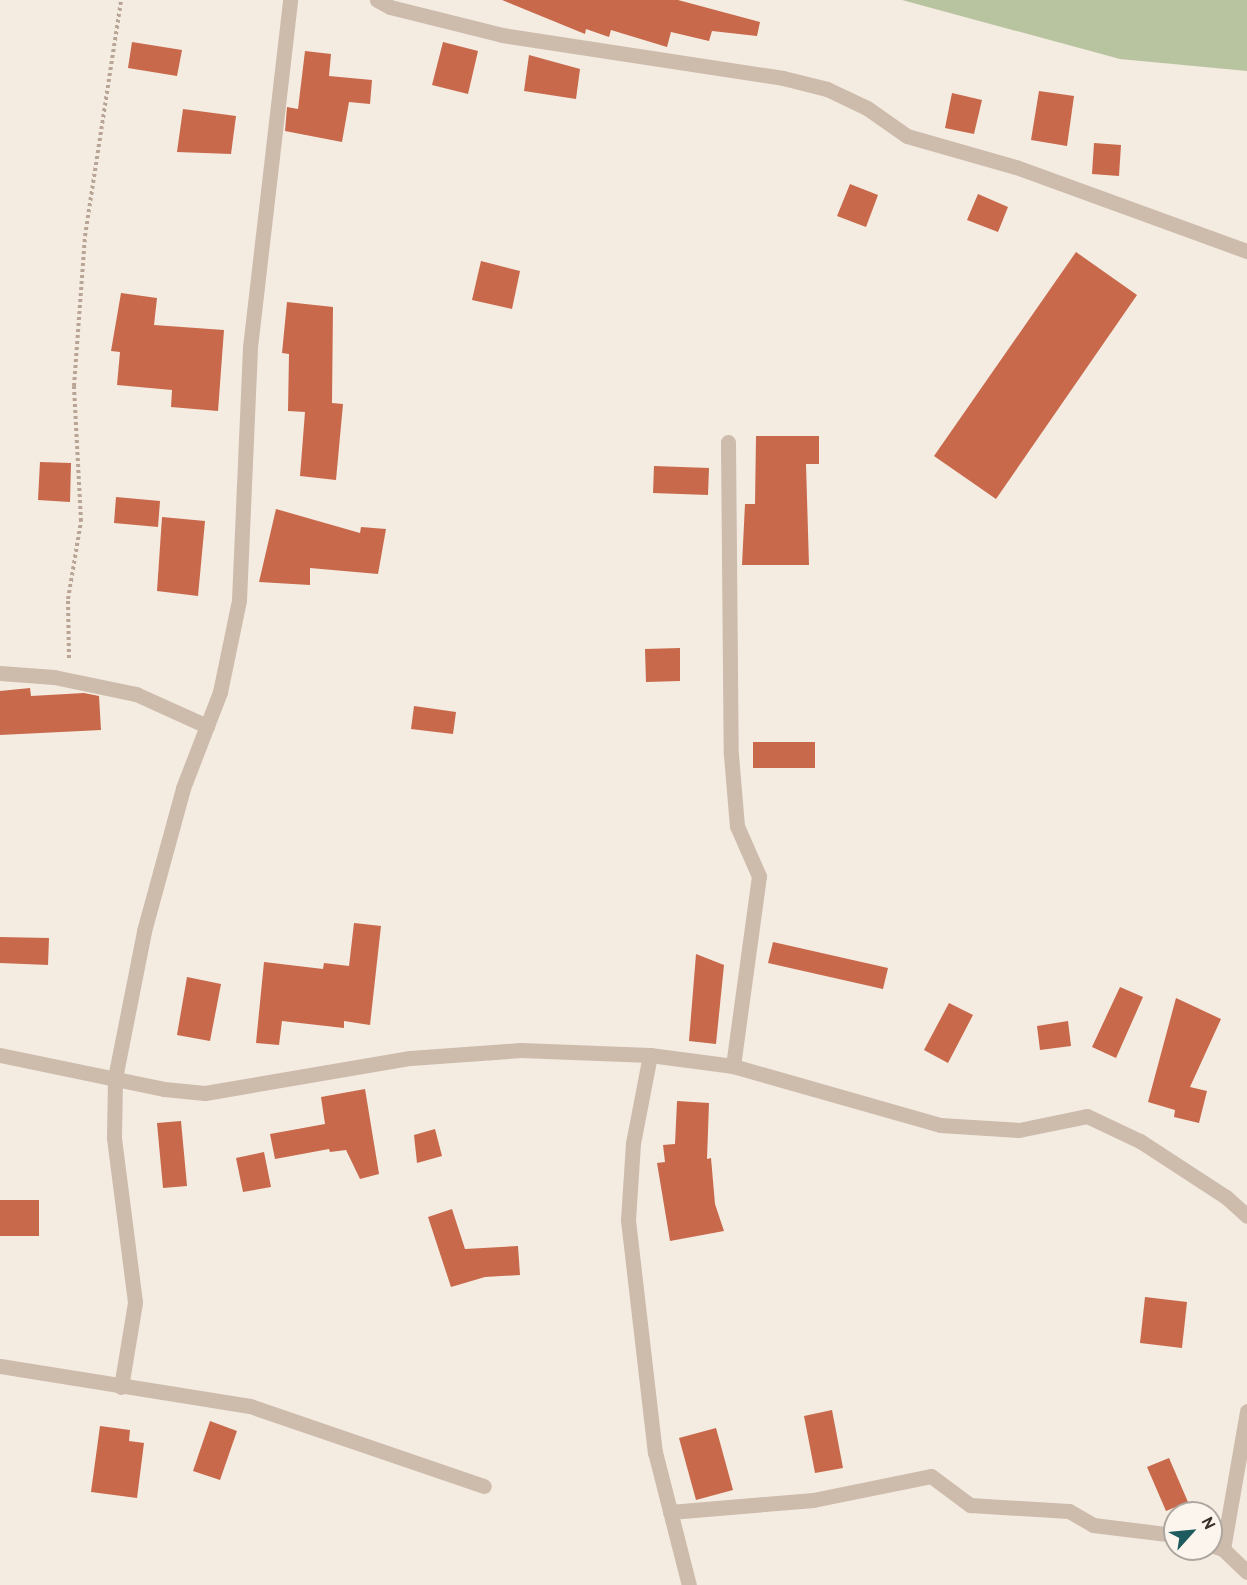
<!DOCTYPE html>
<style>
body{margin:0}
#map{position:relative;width:1247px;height:1585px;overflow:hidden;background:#f4ebe1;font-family:Overpass,sans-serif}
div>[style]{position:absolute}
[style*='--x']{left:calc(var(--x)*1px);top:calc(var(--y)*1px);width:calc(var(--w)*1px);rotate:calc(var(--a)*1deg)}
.green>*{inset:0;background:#b8c4a0}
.building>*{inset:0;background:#c8694b}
.path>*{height:4px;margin-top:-2px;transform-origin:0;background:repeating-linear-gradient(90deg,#b9a596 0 3px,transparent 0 6px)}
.minor>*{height:15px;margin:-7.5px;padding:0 7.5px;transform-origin:7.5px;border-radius:7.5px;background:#cdbbac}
span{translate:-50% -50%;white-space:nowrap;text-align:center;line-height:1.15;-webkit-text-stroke:4.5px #fbf5ee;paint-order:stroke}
.north{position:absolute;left:1163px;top:1501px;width:60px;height:60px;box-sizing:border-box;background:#fbf5ee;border:2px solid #aea6a0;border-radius:50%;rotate:63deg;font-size:16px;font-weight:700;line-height:24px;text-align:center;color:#3b302b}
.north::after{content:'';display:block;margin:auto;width:21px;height:27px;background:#1f5a5e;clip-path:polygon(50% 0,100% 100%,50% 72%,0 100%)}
</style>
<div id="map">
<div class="green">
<div style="clip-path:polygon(902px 0,1247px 0,1247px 71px,1120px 59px)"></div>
</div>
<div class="building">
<div style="clip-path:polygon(502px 0,678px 0,760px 22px,757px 36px,712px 31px,709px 41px,671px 32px,667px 47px,611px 30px,609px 37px,586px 29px,585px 34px)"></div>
<div style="clip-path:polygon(132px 42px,182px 50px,177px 76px,128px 68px)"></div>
<div style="clip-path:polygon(443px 42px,478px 51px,468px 94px,432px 85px)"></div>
<div style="clip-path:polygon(305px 51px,331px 54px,329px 76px,372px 80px,370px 104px,349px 102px,342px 142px,285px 131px,287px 107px,298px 109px)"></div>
<div style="clip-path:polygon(529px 55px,580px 69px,576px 99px,524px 91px)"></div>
<div style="clip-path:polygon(1039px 91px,1074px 96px,1067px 146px,1031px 140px)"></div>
<div style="clip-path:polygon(952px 93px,982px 100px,974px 134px,945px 128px)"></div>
<div style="clip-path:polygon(183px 109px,236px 116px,231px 154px,177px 152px)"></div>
<div style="clip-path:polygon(1094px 143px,1121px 145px,1119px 176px,1092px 174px)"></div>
<div style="clip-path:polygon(850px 184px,878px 195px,866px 227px,837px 216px)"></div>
<div style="clip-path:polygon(978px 194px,1008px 207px,998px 232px,967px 220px)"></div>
<div style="clip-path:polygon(1076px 252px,1137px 295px,996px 499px,934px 456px)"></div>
<div style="clip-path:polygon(481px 261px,520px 271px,512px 309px,472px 300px)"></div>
<div style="clip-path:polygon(121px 293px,157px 298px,154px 325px,224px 330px,218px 411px,171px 407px,172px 390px,117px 385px,120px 352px,111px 351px)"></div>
<div style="clip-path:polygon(287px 302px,333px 307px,332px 403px,343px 404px,336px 480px,300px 476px,305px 412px,288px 411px,289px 354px,282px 353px)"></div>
<div style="clip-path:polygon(756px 436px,819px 436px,819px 464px,806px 464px,809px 565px,742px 565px,745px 504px,755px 504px)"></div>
<div style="clip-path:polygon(40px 462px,71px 463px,70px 502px,38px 500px)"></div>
<div style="clip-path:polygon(654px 466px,709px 468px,708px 495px,653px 493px)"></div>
<div style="clip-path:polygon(116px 497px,160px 501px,158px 527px,114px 523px)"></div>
<div style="clip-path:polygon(276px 509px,360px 533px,361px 527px,386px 529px,378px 574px,310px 568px,310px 585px,259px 582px)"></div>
<div style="clip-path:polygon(162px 517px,205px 521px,198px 596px,157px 591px)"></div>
<div style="clip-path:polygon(680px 648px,680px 681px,646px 682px,645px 649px)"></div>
<div style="clip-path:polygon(30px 688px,31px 696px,84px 693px,99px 696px,101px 730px,0 735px,0 691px)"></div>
<div style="clip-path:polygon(414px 706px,456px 712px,453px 734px,411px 729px)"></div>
<div style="clip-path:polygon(753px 742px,815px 742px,815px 768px,753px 768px)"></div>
<div style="clip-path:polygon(354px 923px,381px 926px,370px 1025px,344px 1021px,344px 1028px,282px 1021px,279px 1045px,256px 1043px,264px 962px,323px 969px,324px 963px,349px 966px)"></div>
<div style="clip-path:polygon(0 937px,49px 938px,48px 965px,0 963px)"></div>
<div style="clip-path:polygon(773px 942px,888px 968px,883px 989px,768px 963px)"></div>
<div style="clip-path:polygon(696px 954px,724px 965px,716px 1044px,689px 1041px)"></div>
<div style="clip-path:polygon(187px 977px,221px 984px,210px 1041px,177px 1035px)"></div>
<div style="clip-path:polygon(1120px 987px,1143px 997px,1116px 1058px,1092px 1047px)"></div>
<div style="clip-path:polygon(1176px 998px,1221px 1019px,1190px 1087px,1207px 1091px,1199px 1123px,1174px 1117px,1175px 1110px,1148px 1102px)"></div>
<div style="clip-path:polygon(949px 1003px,973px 1015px,948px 1063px,924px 1050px)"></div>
<div style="clip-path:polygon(1068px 1021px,1071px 1046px,1040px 1050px,1037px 1026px)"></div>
<div style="clip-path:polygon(365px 1089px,379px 1174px,360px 1179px,346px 1150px,330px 1152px,329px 1149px,275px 1159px,270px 1134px,325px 1124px,321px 1097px)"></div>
<div style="clip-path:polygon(677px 1101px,709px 1103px,707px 1159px,711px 1158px,715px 1204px,724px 1231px,670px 1241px,657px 1163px,665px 1162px,663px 1145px,675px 1144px)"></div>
<div style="clip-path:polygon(181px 1121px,187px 1186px,163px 1188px,157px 1123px)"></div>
<div style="clip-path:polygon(435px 1129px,442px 1156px,417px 1163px,414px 1135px)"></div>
<div style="clip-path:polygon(264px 1152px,271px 1187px,243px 1192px,236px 1158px)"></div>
<div style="clip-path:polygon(0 1200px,39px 1200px,39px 1236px,0 1236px)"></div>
<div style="clip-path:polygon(452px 1209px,465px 1249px,518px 1246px,520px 1275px,485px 1277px,451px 1287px,428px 1217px)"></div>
<div style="clip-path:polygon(1145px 1297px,1187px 1302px,1182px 1348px,1140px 1343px)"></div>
<div style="clip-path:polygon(832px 1410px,843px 1468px,815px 1473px,804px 1416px)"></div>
<div style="clip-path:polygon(210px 1421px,237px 1431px,220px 1480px,193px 1471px)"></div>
<div style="clip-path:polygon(100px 1426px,130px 1430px,129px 1441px,144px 1443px,137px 1498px,91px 1492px)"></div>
<div style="clip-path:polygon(716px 1428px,733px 1490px,696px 1500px,679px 1438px)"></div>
<div style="clip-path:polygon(1169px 1458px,1188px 1502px,1166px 1511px,1147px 1467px)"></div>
</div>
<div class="path">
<div style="--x:69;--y:658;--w:59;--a:-91"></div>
<div style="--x:68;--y:599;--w:79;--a:-80.5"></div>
<div style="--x:81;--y:521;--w:135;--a:-93"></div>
<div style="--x:74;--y:386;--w:150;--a:-85.8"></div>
<div style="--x:85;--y:236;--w:239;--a:-81.3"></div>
</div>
<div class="minor">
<div style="--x:377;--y:0;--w:15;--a:28"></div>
<div style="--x:390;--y:7;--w:115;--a:14"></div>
<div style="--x:502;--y:35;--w:284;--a:8.7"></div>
<div style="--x:783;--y:78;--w:45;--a:14"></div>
<div style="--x:827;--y:89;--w:44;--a:25.4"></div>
<div style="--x:867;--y:108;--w:49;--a:35"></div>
<div style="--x:907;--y:136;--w:113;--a:15.9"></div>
<div style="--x:1016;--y:167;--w:246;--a:20"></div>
<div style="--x:728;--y:442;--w:313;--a:89.5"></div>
<div style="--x:731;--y:755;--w:71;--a:85.2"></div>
<div style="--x:737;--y:826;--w:55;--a:66.3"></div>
<div style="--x:759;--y:876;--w:192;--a:97.8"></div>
<div style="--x:0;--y:673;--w:54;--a:4.2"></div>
<div style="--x:54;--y:677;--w:84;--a:11.7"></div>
<div style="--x:136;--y:694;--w:78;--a:24.3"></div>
<div style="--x:0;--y:1055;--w:167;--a:11.7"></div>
<div style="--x:164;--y:1089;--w:41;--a:5.6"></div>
<div style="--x:205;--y:1093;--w:208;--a:-9.7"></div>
<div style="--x:410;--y:1058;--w:111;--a:-4.1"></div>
<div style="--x:521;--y:1050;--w:129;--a:2.2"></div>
<div style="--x:650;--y:1055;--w:84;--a:7.5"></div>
<div style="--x:733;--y:1066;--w:215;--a:15.9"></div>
<div style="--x:940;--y:1125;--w:79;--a:3.6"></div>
<div style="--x:1019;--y:1130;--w:69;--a:-11.6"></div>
<div style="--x:1087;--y:1116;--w:59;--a:25.3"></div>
<div style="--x:1140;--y:1141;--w:103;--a:33.1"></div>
<div style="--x:1226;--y:1197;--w:28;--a:42"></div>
<div style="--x:650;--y:1055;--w:90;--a:100.9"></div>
<div style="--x:633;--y:1143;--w:77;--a:93.7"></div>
<div style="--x:628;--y:1220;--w:234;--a:83.4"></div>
<div style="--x:655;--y:1452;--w:137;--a:75.7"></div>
<div style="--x:0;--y:1366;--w:253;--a:9.1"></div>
<div style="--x:250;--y:1406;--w:247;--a:18.9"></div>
<div style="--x:121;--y:1387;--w:86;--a:-80.6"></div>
<div style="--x:135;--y:1302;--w:166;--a:-97.3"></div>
<div style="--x:114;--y:1137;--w:59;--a:-89"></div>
<div style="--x:115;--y:1078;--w:150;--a:-78.8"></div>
<div style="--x:144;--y:931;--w:148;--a:-74.7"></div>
<div style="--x:183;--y:788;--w:103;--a:-68.9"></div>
<div style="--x:220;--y:692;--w:94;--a:-78.3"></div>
<div style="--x:239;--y:600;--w:253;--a:-87.5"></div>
<div style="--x:250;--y:347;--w:349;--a:-83.4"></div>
<div style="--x:670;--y:1512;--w:144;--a:-4.8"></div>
<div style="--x:813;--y:1500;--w:120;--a:-11.5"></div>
<div style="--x:931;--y:1476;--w:49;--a:36.6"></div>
<div style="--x:970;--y:1505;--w:99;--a:3.5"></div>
<div style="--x:1069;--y:1511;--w:28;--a:30"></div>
<div style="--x:1093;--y:1525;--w:83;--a:7"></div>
<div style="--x:1211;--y:1545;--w:13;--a:18"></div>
<div style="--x:1223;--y:1549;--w:33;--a:44"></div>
<div style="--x:1223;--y:1549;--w:140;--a:-80.1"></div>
</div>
<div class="north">N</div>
</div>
